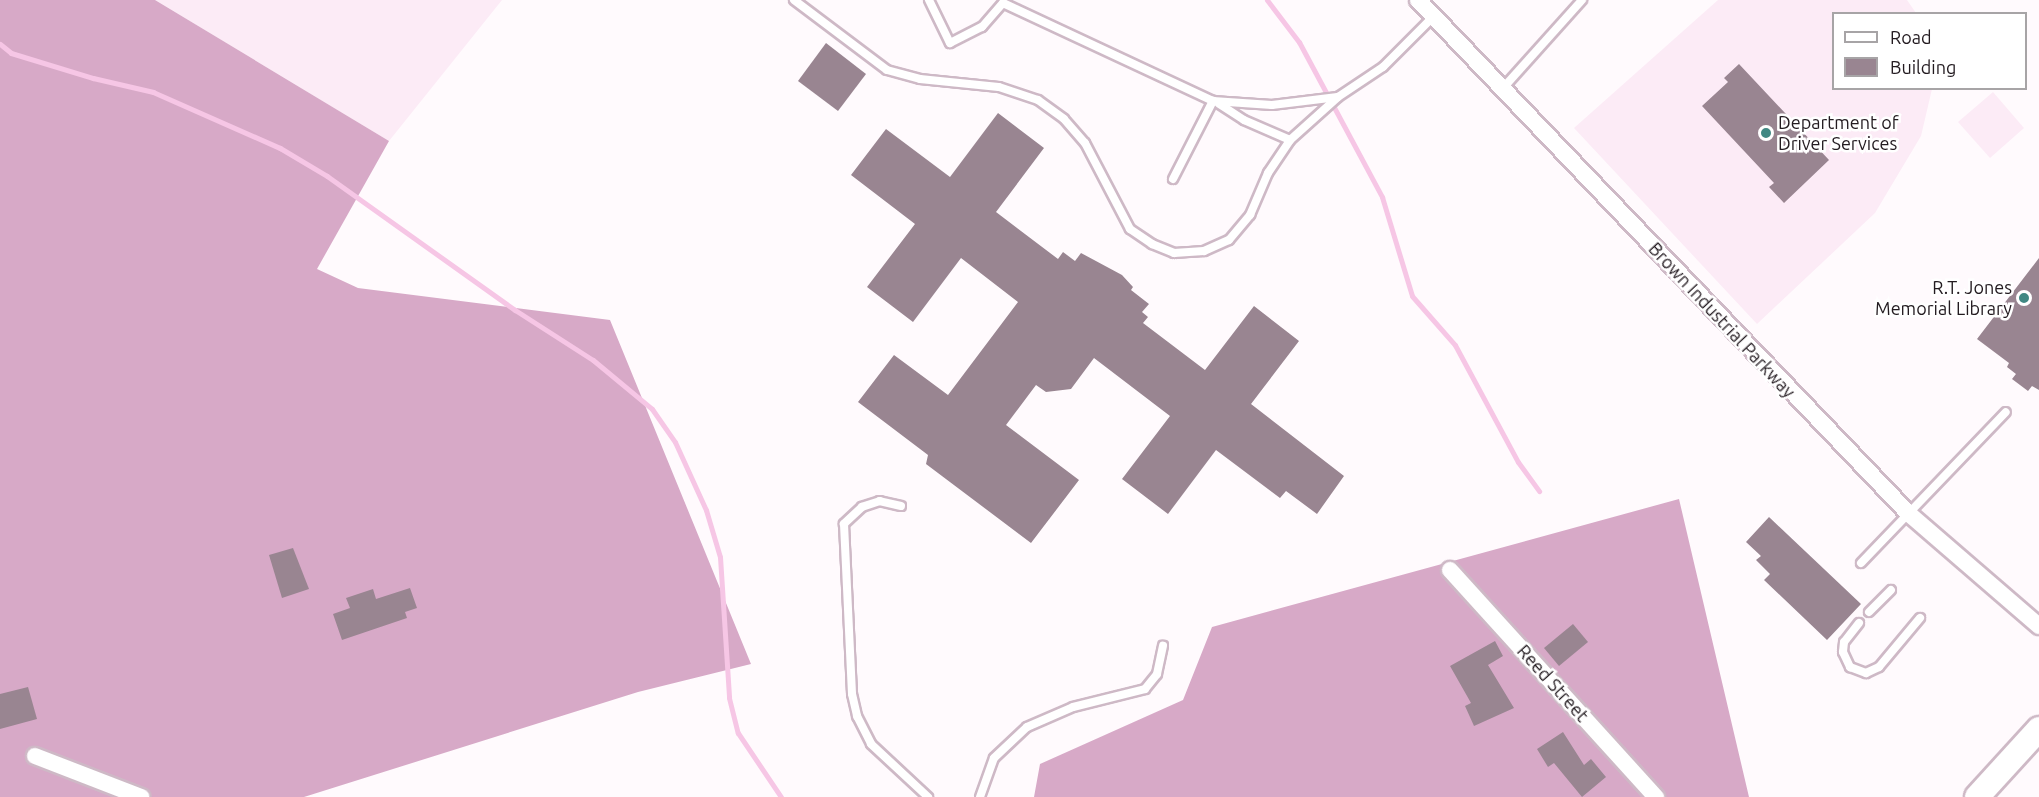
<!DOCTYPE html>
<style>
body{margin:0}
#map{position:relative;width:2039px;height:797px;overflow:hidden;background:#fffafd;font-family:Ubuntu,sans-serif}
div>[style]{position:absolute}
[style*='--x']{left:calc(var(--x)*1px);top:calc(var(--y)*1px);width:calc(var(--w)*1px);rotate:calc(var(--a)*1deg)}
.built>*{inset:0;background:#fcebf6}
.forest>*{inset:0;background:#d7a9c7}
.stream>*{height:5px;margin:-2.5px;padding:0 2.5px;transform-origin:2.5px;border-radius:2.5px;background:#f6c6e5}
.building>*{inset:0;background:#998591}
.roads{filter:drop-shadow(2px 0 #ceb9c6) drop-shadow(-2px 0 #ceb9c6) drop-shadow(0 2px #ceb9c6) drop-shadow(0 -2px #ceb9c6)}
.lane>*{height:8px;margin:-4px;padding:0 4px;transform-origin:4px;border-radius:4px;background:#fff}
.street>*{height:16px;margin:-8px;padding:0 8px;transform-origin:8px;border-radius:8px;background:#fff}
.secondary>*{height:24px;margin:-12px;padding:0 12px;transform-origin:12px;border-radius:12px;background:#fff}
.dots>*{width:16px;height:16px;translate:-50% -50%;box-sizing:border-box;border:3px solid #fff;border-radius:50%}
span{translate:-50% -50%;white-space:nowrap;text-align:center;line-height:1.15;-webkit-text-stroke:5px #fff;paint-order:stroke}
.poi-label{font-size:18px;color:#231b20}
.left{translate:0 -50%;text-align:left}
.right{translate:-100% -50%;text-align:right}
.street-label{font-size:18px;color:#231b20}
.legend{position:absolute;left:1832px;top:12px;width:195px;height:78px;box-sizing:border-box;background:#fff;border:2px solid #a7a4a6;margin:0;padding:8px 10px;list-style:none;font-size:18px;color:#231b20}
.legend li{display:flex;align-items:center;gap:12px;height:30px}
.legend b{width:30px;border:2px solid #a7a4a6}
</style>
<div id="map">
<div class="built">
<div style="clip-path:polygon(155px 0,502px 0,389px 141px)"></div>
<div style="clip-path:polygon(1718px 0,1907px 0,1916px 13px,1834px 14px,1834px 88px,1932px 89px,1921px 136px,1875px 213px,1757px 324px,1574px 128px)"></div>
<div style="clip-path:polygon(1993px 92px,2024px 128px,1990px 158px,1958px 122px)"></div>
</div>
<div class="forest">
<div style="clip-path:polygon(0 0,155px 0,389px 141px,317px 269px,358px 288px,610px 320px,751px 664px,638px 692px,304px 797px,0 797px)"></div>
<div style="clip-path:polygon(1679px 499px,1749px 797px,1034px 797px,1040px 764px,1183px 700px,1212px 627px)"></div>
</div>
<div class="stream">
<div style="--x:1267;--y:0;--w:53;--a:52.7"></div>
<div style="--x:1299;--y:42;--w:176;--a:61.8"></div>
<div style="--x:1382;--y:197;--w:103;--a:73.1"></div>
<div style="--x:1412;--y:296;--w:65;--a:48.7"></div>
<div style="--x:1455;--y:345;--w:133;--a:61.7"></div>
<div style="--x:1518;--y:462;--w:36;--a:54"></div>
<div style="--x:0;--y:44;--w:14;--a:39"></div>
<div style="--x:11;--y:53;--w:86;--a:17"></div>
<div style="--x:93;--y:78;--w:62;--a:13.1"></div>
<div style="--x:153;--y:92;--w:139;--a:23.8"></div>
<div style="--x:280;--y:148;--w:55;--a:30.8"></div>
<div style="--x:327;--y:176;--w:231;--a:35.5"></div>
<div style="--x:515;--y:310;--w:93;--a:32.7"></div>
<div style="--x:593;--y:360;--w:77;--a:39.7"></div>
<div style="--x:652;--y:409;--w:40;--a:55.1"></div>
<div style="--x:675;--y:442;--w:75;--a:65.5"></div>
<div style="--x:706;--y:510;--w:49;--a:73.4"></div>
<div style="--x:720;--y:557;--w:141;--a:86.3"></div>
<div style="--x:729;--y:698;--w:36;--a:76"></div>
<div style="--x:738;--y:733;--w:77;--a:56.1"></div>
</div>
<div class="building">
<div style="clip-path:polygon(826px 43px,866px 74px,838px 111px,798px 81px)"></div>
<div style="clip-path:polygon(1739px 64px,1829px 160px,1784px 203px,1769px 187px,1774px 183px,1702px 106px,1728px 82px,1724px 78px)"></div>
<div style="clip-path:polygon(998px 113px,1044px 148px,996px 212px,1058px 259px,1063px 252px,1075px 261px,1081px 253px,1122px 275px,1133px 287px,1131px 290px,1149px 304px,1142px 312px,1148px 317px,1143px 323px,1205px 370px,1254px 306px,1299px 341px,1251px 404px,1344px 476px,1317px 514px,1286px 491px,1280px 498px,1216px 450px,1168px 514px,1122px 479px,1170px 416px,1094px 358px,1071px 389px,1046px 392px,1036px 385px,1006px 425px,1079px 480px,1031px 543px,926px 464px,928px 455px,858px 402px,894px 355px,948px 395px,1018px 302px,961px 258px,913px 322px,867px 287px,915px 224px,851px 175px,886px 129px,950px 177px)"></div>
<div style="clip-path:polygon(2039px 258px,2039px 390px,2032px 386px,2028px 391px,2012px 379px,2016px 374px,2007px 367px,2009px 363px,1977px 339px)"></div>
<div style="clip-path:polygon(1769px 517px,1861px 604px,1827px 640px,1764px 580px,1770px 574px,1756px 560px,1761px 556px,1746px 542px)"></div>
<div style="clip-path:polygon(293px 548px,309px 589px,282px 598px,269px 555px)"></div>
<div style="clip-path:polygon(410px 588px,417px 608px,405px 612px,407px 618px,342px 640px,333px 614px,350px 608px,346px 598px,373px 589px,376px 599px)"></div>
<div style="clip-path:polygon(1573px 624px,1588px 642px,1559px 666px,1544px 648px)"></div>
<div style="clip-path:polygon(1495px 641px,1503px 656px,1488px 665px,1514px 708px,1474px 726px,1465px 706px,1471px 703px,1450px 666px)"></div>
<div style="clip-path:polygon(28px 687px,37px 719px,0 729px,0 694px)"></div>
<div style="clip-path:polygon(1563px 732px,1584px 765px,1591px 759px,1606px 777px,1582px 797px,1554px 763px,1548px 767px,1537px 749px)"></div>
</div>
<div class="roads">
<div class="lane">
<div style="--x:794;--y:0;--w:116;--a:37"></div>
<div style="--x:887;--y:70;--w:34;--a:15"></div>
<div style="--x:920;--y:79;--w:79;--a:5.8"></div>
<div style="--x:999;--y:87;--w:41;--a:18.4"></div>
<div style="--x:1038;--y:100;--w:32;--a:36"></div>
<div style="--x:1064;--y:119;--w:32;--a:49"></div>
<div style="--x:1085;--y:143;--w:97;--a:62.4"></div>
<div style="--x:1130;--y:229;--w:27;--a:34"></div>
<div style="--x:1152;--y:244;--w:24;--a:22"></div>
<div style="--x:1174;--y:253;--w:30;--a:-4"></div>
<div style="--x:1204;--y:251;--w:27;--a:-24"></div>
<div style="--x:1229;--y:240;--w:33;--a:-50"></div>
<div style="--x:1250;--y:215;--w:46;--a:-66.8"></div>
<div style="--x:1268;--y:173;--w:40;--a:-56"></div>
<div style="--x:929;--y:0;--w:48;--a:64"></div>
<div style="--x:950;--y:43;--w:36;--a:-27"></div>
<div style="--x:982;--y:27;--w:32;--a:-49"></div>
<div style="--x:1003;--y:3;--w:232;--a:25"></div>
<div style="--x:1504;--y:87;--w:117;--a:-48.1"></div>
<div style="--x:1338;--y:97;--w:54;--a:-33.7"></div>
<div style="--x:1383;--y:67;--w:74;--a:-45"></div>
<div style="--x:1173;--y:179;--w:88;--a:-62.9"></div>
<div style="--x:1213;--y:101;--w:59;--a:3.9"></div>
<div style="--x:1272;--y:105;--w:66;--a:-6.9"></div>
<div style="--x:1338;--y:97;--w:64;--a:138.1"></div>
<div style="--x:1290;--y:140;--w:50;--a:-156.5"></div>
<div style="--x:1244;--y:120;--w:30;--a:-147"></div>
<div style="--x:901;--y:506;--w:22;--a:-167"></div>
<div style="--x:880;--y:501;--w:19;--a:162"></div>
<div style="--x:862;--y:507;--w:25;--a:137"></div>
<div style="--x:844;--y:524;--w:170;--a:87.3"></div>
<div style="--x:852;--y:694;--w:23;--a:77"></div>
<div style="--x:857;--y:716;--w:31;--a:63"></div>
<div style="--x:871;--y:744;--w:78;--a:42.9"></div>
<div style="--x:1861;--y:563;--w:209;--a:-46.2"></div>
<div style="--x:1869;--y:612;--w:31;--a:-45"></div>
<div style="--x:1859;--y:623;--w:24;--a:128"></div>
<div style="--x:1844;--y:642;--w:10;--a:96"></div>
<div style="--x:1843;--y:652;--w:17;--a:65"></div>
<div style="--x:1850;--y:667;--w:17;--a:21"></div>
<div style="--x:1866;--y:673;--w:14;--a:-25"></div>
<div style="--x:1879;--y:667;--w:64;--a:-50.1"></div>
<div style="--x:980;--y:797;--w:41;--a:-70.3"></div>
<div style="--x:994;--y:758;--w:45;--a:-43.2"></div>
<div style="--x:1027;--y:727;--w:50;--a:-23.5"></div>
<div style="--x:1073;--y:707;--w:74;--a:-14"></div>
<div style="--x:1145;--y:689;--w:19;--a:-51"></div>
<div style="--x:1157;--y:674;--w:29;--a:-78"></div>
</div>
<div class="street">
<div style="--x:1418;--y:0;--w:709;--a:46.31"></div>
<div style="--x:1908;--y:513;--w:173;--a:40.8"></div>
<div style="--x:1450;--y:570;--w:307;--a:47.8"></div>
<div style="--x:35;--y:756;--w:114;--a:21.1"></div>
</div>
<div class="secondary">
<div style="--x:1977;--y:797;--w:92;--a:-47.6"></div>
</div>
</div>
<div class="dots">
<div style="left:1766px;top:133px;background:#408883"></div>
<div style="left:2024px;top:298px;background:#408883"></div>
</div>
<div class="poi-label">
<span class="left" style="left:1778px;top:133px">Department of<br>Driver Services</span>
<span class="right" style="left:2012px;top:298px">R.T. Jones<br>Memorial Library</span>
</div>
<div class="street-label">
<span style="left:1722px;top:320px;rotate:47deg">Brown Industrial Parkway</span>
<span style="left:1553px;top:683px;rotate:48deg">Reed Street</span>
</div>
<ul class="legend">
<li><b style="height:8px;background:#fff"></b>Road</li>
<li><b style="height:16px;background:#998591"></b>Building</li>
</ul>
</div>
